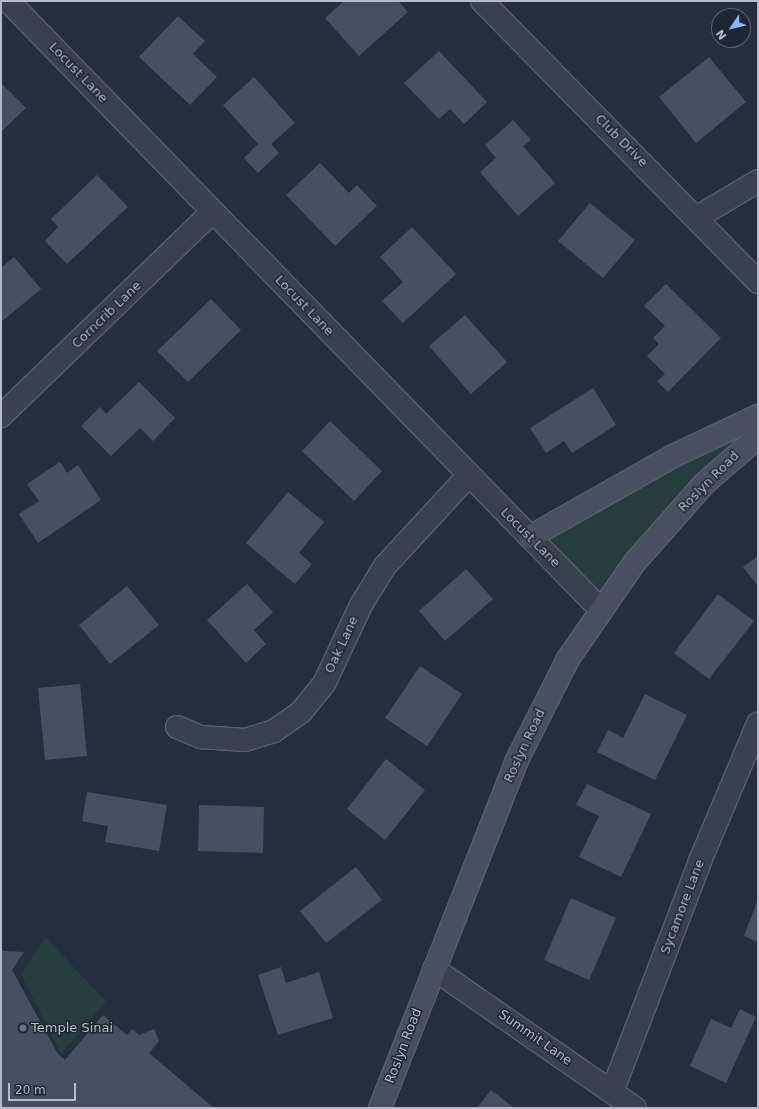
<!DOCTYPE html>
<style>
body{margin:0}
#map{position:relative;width:759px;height:1109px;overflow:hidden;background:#242f3e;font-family:"DejaVu Sans",sans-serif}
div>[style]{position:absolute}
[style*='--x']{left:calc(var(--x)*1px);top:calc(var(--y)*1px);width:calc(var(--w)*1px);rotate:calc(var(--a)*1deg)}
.green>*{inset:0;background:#263c3f}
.building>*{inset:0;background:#455162}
.roads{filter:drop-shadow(1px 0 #565f6c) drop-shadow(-1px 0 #565f6c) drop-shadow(0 1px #565f6c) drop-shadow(0 -1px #565f6c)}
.minor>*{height:22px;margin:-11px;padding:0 11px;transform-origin:11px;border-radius:11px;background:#38414e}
.tertiary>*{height:22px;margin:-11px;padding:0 11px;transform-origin:11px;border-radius:11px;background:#38414e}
.secondary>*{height:22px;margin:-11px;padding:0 11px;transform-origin:11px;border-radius:11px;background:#465061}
.dots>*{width:11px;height:11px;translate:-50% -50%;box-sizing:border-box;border:2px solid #1d2633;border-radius:50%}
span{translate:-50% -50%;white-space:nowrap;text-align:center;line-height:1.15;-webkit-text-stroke:3px #1d2633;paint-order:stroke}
.street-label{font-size:13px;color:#b4bcc9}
.poi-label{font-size:13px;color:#b4bcc9}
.left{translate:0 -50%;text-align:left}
.frame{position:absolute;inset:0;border:2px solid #b4bcc9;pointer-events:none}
.north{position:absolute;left:711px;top:8px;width:40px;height:40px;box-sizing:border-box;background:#1d2633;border:1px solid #59626f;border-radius:50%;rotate:235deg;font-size:11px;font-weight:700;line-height:16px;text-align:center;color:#b4bcc9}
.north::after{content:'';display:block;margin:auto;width:14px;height:18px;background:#8ab4f8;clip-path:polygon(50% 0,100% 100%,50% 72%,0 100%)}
.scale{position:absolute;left:8px;top:1083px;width:68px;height:18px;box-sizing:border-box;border:2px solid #b4bcc9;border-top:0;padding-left:5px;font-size:12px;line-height:14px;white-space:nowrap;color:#b4bcc9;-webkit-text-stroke:3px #1d2633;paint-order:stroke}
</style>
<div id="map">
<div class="green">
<div style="clip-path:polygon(758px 416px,758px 437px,601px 610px,530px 537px)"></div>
<div style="clip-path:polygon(45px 937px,106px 1001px,61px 1054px,21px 975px)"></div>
</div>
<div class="building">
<div style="clip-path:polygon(344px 1px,398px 1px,408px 12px,359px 56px,325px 18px)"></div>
<div style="clip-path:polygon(178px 16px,205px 41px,193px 54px,217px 77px,190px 105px,139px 57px)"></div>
<div style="clip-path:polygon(439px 51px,487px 102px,464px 124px,450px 109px,439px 119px,404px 83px)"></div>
<div style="clip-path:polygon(709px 57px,746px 102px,696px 143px,659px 97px)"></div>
<div style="clip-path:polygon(254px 77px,295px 123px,271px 144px,279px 153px,258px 173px,244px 158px,258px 144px,223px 105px)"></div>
<div style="clip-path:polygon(1px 83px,26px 108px,1px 132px)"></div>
<div style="clip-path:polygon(513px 120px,531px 140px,523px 146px,555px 183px,518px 216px,480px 172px,496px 158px,485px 145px)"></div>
<div style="clip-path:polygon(320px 163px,349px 193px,357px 185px,377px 206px,335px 246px,286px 195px)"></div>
<div style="clip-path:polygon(97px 175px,128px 207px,67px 264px,45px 241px,58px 227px,51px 219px)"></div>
<div style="clip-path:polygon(590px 203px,635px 240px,603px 278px,558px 241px)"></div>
<div style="clip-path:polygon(412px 227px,456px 274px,403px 323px,382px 301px,403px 282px,380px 257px)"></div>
<div style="clip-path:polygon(14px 257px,41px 289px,1px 322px,1px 268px)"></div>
<div style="clip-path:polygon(666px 284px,721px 338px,668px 392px,657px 381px,665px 374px,647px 356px,659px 344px,653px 338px,665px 326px,644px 306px)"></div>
<div style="clip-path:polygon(211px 299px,241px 330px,188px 382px,157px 351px)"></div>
<div style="clip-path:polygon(465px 315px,507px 362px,471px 394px,429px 346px)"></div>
<div style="clip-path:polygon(139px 382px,175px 418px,153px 441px,140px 428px,111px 456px,81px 426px,100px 407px,106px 414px)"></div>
<div style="clip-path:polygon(593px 388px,616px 425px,572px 453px,564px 441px,546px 453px,530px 428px)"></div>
<div style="clip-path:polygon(330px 421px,382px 471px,354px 501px,302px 451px)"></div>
<div style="clip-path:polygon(60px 462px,67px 473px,78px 465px,101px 500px,38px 543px,19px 514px,39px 501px,27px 484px)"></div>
<div style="clip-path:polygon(288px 492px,324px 522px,299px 553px,312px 564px,295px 584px,246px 543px)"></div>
<div style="clip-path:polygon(758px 556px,758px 586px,743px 567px)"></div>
<div style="clip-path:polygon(466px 569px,493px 599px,445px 641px,419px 611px)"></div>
<div style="clip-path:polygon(247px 584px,273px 612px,254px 630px,266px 644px,246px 663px,207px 620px)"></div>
<div style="clip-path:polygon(127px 586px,159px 625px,110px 664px,79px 625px)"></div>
<div style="clip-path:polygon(718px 594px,754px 621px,709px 679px,674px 653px)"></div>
<div style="clip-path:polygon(420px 666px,462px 694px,427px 746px,385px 718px)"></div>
<div style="clip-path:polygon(80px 684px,87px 756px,45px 760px,38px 688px)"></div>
<div style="clip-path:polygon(645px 694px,687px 715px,655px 780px,597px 752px,608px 730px,623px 738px)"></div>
<div style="clip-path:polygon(386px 759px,425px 790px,385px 840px,347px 809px)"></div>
<div style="clip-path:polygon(587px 784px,651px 814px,621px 877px,579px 857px,599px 816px,576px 805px)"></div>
<div style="clip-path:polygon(87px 792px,167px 805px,159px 851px,105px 842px,108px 826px,82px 821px)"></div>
<div style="clip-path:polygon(199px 805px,264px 807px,263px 853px,198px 851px)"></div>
<div style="clip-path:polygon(356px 867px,382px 900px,326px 943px,300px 911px)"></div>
<div style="clip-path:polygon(571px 898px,616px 918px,589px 980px,544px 960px)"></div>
<div style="clip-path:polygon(758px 899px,758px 942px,744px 936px)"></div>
<div style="clip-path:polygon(1px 948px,3px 951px,24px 952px,12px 970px,58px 1054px,65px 1060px,103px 1015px,127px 1035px,132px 1029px,139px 1035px,154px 1029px,159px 1041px,149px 1053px,214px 1108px,1px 1108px)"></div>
<div style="clip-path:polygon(281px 967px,286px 983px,319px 972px,333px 1018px,278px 1035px,258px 975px)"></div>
<div style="clip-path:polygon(740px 1009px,756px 1017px,726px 1083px,690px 1066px,711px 1019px,731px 1028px)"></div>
<div style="clip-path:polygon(491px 1090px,514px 1108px,477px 1108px)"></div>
</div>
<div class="roads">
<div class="minor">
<div style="--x:482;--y:1;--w:394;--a:45.5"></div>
<div style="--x:696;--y:218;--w:72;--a:-30.8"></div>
<div style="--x:1;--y:416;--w:293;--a:-44"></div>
<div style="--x:177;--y:727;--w:26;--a:23"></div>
<div style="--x:201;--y:737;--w:44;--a:3.9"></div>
<div style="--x:245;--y:740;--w:30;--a:-17"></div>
<div style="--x:274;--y:731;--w:33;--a:-35"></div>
<div style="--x:301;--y:712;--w:36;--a:-51"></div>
<div style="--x:324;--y:684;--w:87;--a:-64.9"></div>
<div style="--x:361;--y:605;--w:46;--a:-58.4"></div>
<div style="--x:385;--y:566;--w:122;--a:-47.3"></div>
<div style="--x:434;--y:969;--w:244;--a:34.7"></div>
<div style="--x:612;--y:1092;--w:247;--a:-69.1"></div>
<div style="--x:700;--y:861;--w:149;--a:-67.1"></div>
</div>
<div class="tertiary">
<div style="--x:8;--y:1;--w:850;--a:45.76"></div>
</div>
<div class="secondary">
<div style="--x:530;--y:537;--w:164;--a:-29.5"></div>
<div style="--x:673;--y:456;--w:94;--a:-25.2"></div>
<div style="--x:380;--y:1108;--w:374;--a:-68.5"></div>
<div style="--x:517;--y:760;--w:113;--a:-63.2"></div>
<div style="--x:568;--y:659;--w:118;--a:-55.4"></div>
<div style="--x:635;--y:562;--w:106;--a:-48.5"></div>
<div style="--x:705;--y:483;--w:70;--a:-41"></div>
</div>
</div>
<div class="dots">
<div style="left:23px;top:1028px;background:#6b7280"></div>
</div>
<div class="street-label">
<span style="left:78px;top:73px;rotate:46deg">Locust Lane</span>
<span style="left:621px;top:141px;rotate:45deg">Club Drive</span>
<span style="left:304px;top:306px;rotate:46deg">Locust Lane</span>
<span style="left:107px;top:315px;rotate:-44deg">Corncrib Lane</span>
<span style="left:709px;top:482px;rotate:-45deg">Roslyn Road</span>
<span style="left:530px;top:538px;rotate:45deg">Locust Lane</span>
<span style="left:342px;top:645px;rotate:-65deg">Oak Lane</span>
<span style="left:525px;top:746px;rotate:-65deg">Roslyn Road</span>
<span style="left:683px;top:907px;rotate:-69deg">Sycamore Lane</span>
<span style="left:535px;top:1038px;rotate:35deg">Summit Lane</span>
<span style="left:404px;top:1046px;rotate:-69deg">Roslyn Road</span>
</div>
<div class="poi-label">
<span class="left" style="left:31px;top:1028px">Temple Sinai</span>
</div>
<div class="frame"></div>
<div class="north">N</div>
<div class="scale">20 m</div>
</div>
